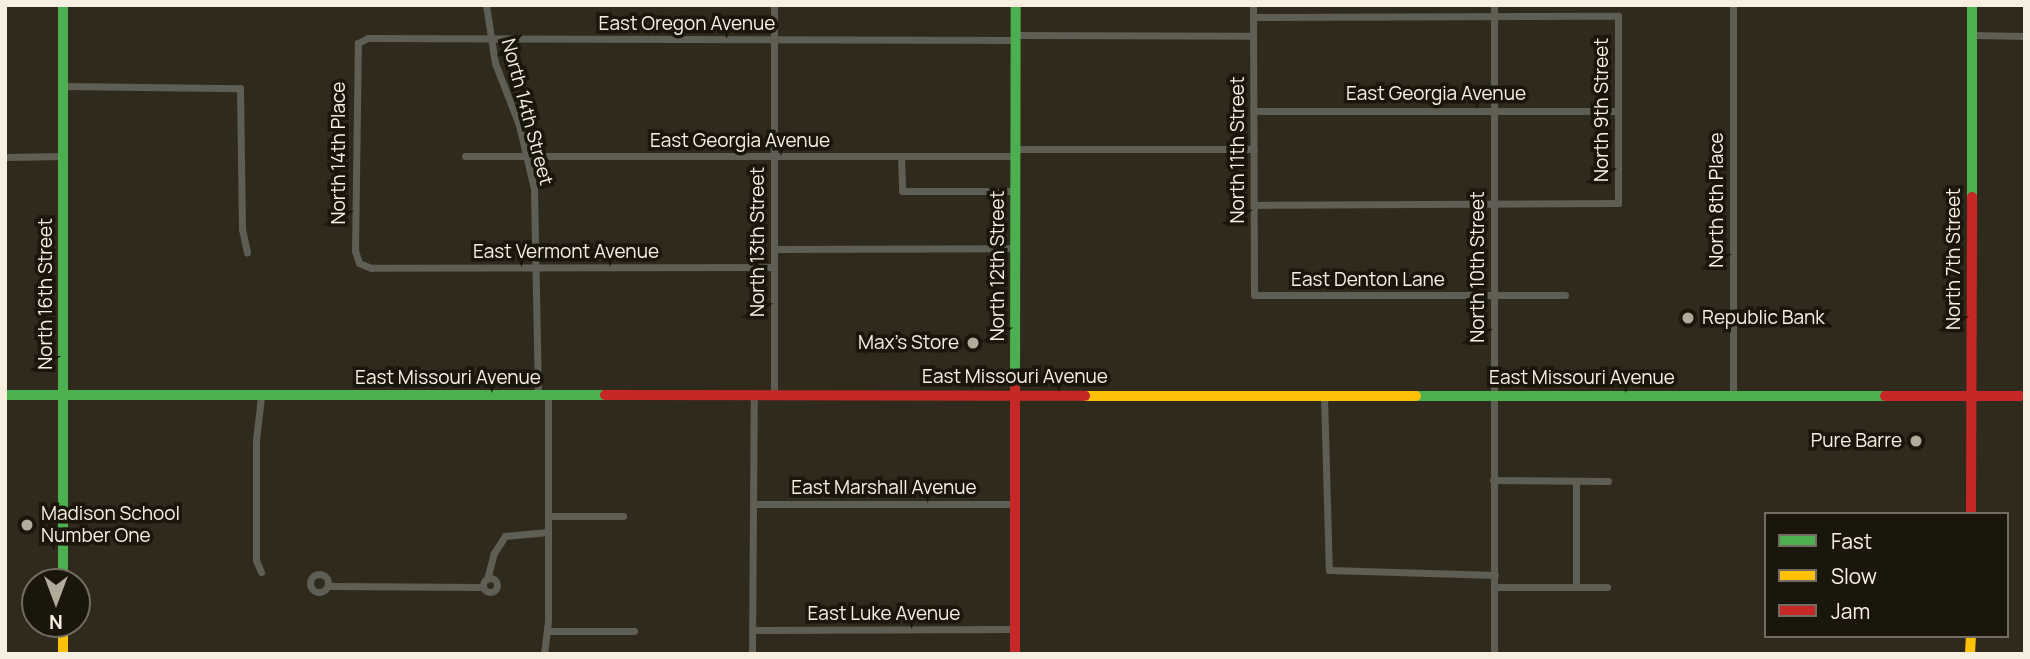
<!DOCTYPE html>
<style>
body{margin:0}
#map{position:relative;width:2030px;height:659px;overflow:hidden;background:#302a1c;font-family:Manrope,sans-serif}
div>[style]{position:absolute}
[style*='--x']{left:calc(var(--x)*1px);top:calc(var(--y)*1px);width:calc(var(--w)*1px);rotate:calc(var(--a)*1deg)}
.street>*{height:7px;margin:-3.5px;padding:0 3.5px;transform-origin:3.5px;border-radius:3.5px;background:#5f5e55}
.street>.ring{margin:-3.5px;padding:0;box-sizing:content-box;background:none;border:7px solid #5f5e55;border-radius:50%}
.fast>*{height:10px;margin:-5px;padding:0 5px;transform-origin:5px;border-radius:5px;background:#4caf50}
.slow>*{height:10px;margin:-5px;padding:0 5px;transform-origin:5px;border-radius:5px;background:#ffc107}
.jam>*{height:10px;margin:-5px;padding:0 5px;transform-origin:5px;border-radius:5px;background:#c62828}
.dots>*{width:19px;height:19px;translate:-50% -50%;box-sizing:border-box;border:4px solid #1b160b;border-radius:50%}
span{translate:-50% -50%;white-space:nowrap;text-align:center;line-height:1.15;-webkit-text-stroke:7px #1b160b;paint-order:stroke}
.street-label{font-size:19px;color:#f7f0e1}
.poi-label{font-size:19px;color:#f7f0e1}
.left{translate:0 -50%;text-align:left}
.right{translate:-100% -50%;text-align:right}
.frame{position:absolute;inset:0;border:7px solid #f7f0e1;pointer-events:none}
.legend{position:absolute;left:1764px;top:512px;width:245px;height:126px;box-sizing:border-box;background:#1b160b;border:2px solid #736d61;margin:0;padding:9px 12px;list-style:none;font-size:21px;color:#f7f0e1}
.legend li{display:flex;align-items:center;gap:14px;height:35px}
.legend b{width:35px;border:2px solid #736d61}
.north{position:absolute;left:21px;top:568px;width:70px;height:70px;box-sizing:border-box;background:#1b160b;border:2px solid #736d61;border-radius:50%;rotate:180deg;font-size:19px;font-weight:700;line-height:28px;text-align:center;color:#f7f0e1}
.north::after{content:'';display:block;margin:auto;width:24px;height:32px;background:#b1ab9c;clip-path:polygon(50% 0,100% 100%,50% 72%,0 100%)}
</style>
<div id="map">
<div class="street">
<div style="--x:486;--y:5;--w:59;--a:81.2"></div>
<div style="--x:495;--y:63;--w:66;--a:68.8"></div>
<div style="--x:519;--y:125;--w:66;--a:76.8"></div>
<div style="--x:534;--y:189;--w:206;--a:88.9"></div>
<div style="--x:774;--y:5;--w:390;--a:90"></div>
<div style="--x:1253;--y:5;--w:290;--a:89.8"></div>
<div style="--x:1254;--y:295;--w:311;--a:0"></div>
<div style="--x:1494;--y:5;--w:649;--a:90"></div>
<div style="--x:1253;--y:17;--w:365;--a:-0.2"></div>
<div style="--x:1618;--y:16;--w:187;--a:90"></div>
<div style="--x:1618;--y:203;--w:364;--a:179.7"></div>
<div style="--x:1016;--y:35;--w:237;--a:0.2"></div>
<div style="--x:1972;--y:35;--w:53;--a:1.1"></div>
<div style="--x:64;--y:86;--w:176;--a:0.7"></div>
<div style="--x:240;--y:88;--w:141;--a:89.2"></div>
<div style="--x:242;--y:229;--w:24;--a:78"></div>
<div style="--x:1253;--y:111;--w:365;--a:0"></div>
<div style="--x:1016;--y:149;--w:238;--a:0"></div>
<div style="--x:465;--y:156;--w:551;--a:0"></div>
<div style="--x:5;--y:157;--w:59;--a:-1"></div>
<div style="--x:901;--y:157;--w:34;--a:88"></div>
<div style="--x:902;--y:191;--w:113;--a:0"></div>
<div style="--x:774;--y:249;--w:241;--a:-0.2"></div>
<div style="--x:774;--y:267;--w:403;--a:179.9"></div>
<div style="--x:371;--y:268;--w:13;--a:-157"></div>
<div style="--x:359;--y:263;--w:13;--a:-108"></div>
<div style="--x:355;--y:251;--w:208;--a:-89.2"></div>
<div style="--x:358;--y:43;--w:11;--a:-27"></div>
<div style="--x:368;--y:38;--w:648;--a:0.18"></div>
<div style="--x:1733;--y:395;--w:390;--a:-90"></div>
<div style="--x:1324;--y:396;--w:174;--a:88.4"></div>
<div style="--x:1329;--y:570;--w:166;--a:1.7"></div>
<div style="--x:1493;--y:480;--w:115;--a:0.5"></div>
<div style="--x:1576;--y:481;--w:106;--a:90"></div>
<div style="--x:753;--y:504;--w:262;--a:0"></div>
<div style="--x:548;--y:516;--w:75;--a:0"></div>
<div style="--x:261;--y:572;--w:13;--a:-113"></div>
<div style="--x:256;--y:560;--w:120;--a:-90"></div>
<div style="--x:256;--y:440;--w:43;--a:-83.4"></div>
<div class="ring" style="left:310px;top:574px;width:11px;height:11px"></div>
<div class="ring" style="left:483px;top:578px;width:7px;height:7px"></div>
<div style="--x:487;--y:579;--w:27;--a:-75"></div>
<div style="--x:494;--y:553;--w:20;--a:-57"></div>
<div style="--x:505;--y:536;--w:43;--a:-5.3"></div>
<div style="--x:328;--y:586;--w:155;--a:0.4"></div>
<div style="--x:1495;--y:587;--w:112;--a:0"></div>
<div style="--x:752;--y:630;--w:263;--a:-0.2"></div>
<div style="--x:547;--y:631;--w:87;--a:0"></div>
<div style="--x:544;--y:654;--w:34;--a:-83"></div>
<div style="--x:548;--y:620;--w:225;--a:-90"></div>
<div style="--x:752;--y:654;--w:259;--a:-89.6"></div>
</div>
<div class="fast">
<div style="--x:63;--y:5;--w:577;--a:90"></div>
<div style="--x:1972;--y:197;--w:192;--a:-90"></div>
<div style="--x:1015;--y:389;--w:384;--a:-89.9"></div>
<div style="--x:5;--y:395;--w:600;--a:0"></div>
<div style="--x:1416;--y:396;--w:469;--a:0"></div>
</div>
<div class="slow">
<div style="--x:1085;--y:396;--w:331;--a:0"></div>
<div style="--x:63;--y:624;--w:30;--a:90"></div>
<div style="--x:1970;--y:654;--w:18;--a:-87"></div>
</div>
<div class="jam">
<div style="--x:605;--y:395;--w:480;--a:0.1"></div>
<div style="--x:1885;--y:396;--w:140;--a:0"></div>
<div style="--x:1971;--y:514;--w:317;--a:-89.8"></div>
<div style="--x:1015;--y:654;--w:265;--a:-90"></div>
</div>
<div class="dots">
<div style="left:1688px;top:318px;background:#b1ab9c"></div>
<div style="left:973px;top:343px;background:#b1ab9c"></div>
<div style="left:1916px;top:441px;background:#b1ab9c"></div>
<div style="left:27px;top:525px;background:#b1ab9c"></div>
</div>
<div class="street-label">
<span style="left:687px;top:24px">East Oregon Avenue</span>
<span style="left:1436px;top:94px">East Georgia Avenue</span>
<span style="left:1602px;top:110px;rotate:-90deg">North 9th Street</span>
<span style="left:527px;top:112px;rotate:75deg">North 14th Street</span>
<span style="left:740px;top:141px">East Georgia Avenue</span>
<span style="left:1238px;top:150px;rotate:-90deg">North 11th Street</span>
<span style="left:339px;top:153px;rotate:-90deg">North 14th Place</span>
<span style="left:1717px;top:200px;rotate:-90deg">North 8th Place</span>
<span style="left:758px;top:242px;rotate:-90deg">North 13th Street</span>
<span style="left:566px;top:252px">East Vermont Avenue</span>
<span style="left:1954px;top:259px;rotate:-90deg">North 7th Street</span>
<span style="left:998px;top:266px;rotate:-90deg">North 12th Street</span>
<span style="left:1478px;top:267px;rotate:-90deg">North 10th Street</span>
<span style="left:1368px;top:280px">East Denton Lane</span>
<span style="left:46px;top:294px;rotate:-90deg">North 16th Street</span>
<span style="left:1015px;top:377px">East Missouri Avenue</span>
<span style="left:448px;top:378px">East Missouri Avenue</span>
<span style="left:1582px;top:378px">East Missouri Avenue</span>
<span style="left:884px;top:488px">East Marshall Avenue</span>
<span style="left:884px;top:614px">East Luke Avenue</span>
</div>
<div class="poi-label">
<span class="left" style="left:1702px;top:318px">Republic Bank</span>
<span class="right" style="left:959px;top:343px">Max's Store</span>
<span class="right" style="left:1902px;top:441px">Pure Barre</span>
<span class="left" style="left:41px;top:525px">Madison School<br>Number One</span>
</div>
<div class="frame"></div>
<ul class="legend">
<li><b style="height:9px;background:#4caf50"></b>Fast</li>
<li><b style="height:9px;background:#ffc107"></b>Slow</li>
<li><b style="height:9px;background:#c62828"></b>Jam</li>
</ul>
<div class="north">N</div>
</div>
